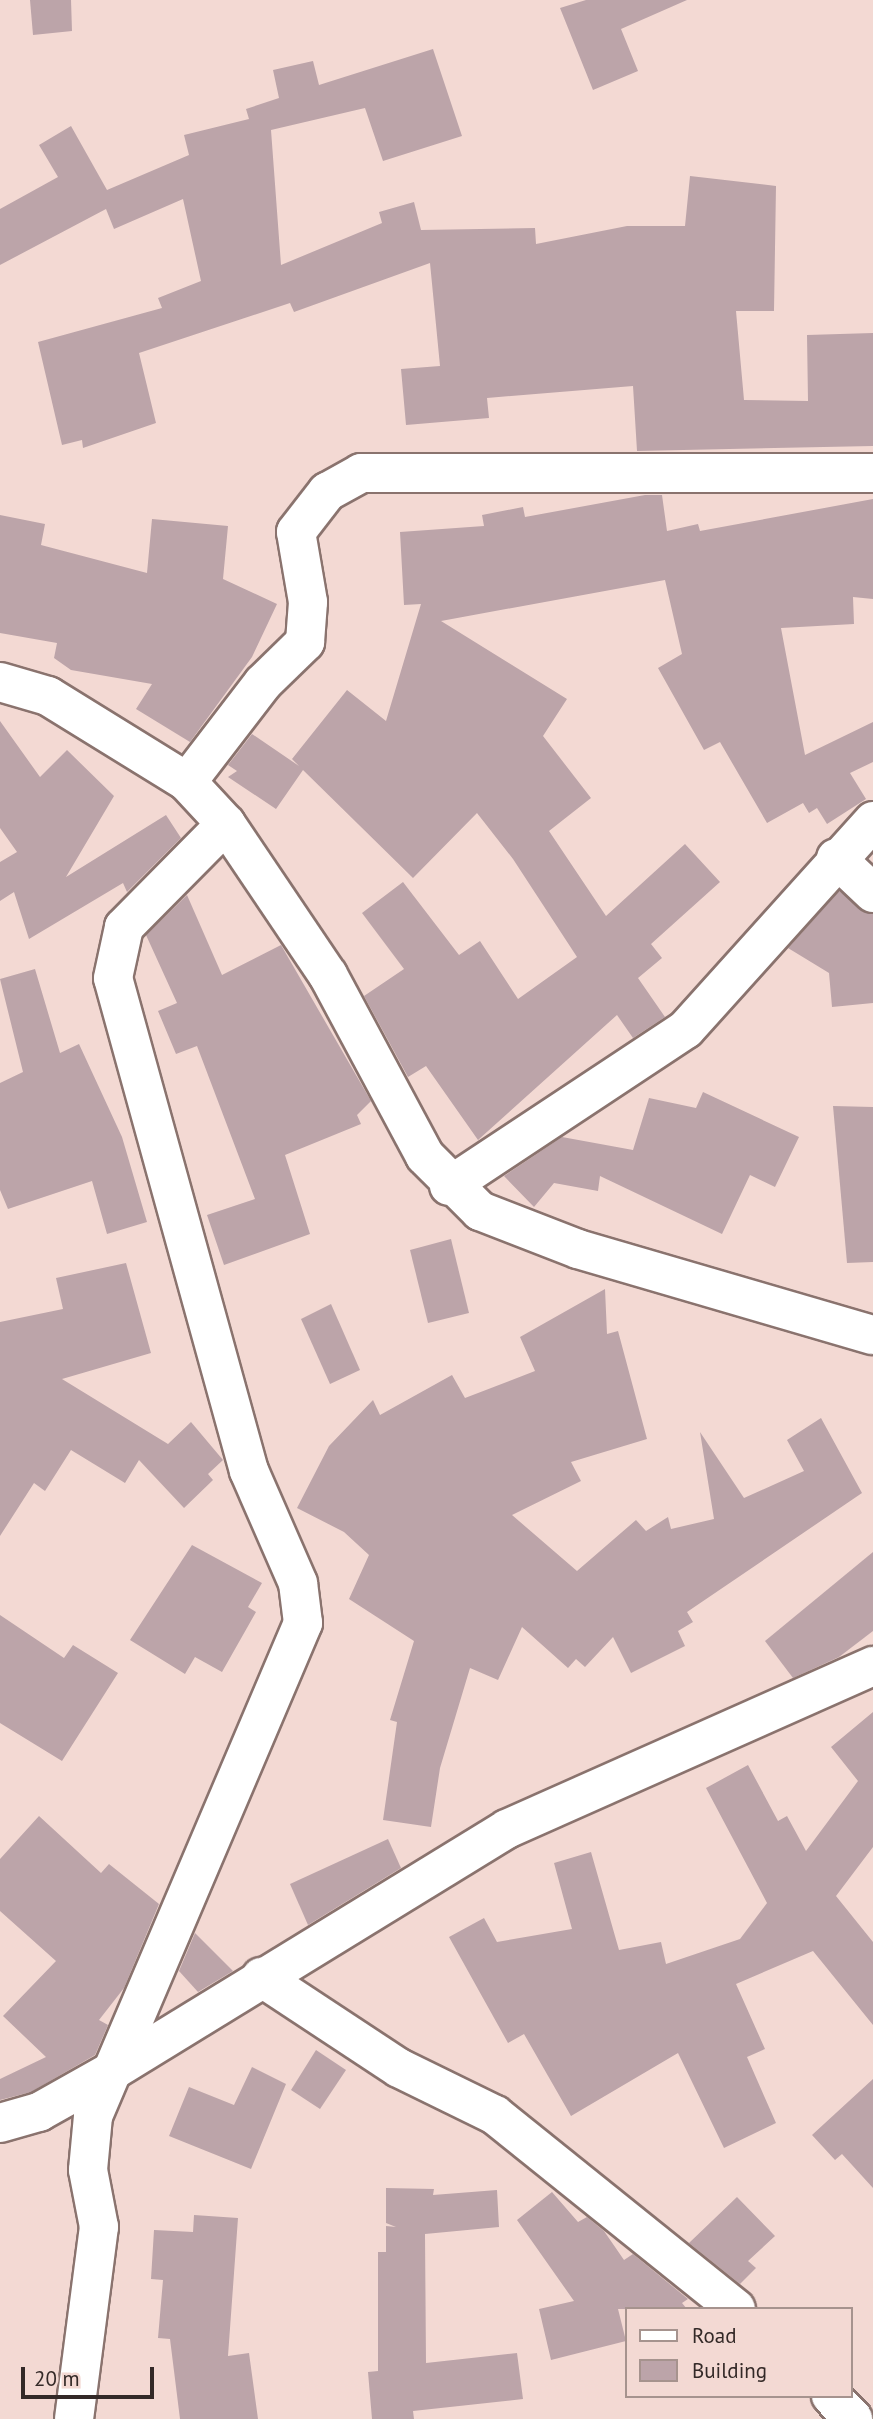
<!DOCTYPE html>
<style>
body{margin:0}
#map{position:relative;width:873px;height:2419px;overflow:hidden;background:#f3d9d3;font-family:"PT Sans",sans-serif}
div>[style]{position:absolute}
[style*='--x']{left:calc(var(--x)*1px);top:calc(var(--y)*1px);width:calc(var(--w)*1px);rotate:calc(var(--a)*1deg)}
.building>*{inset:0;background:#bca4a9}
.roads{filter:drop-shadow(2px 0 #8a736e) drop-shadow(-2px 0 #8a736e) drop-shadow(0 2px #8a736e) drop-shadow(0 -2px #8a736e)}
.minor>*{height:38px;margin:-19px;padding:0 19px;transform-origin:19px;border-radius:19px;background:#fff}
span{translate:-50% -50%;white-space:nowrap;text-align:center;line-height:1.15;-webkit-text-stroke:5px #f3d9d3;paint-order:stroke}
.legend{position:absolute;left:625px;top:2307px;width:228px;height:91px;box-sizing:border-box;background:#f3d9d3;border:2px solid #a6938e;margin:0;padding:9px 12px;list-style:none;font-size:21px;color:#332927}
.legend li{display:flex;align-items:center;gap:14px;height:35px}
.legend b{width:35px;border:2px solid #a6938e}
.scale{position:absolute;left:21px;top:2367px;width:133px;height:32px;box-sizing:border-box;border:4px solid #332927;border-top:0;padding-left:9px;font-size:21px;line-height:24px;white-space:nowrap;color:#332927;-webkit-text-stroke:5px #f3d9d3;paint-order:stroke}
</style>
<div id="map">
<div class="building">
<div style="clip-path:polygon(30px 0,71px 0,72px 31px,33px 35px)"></div>
<div style="clip-path:polygon(586px 0,687px 0,621px 29px,638px 71px,593px 90px,560px 8px)"></div>
<div style="clip-path:polygon(433px 49px,462px 136px,383px 161px,365px 108px,271px 130px,281px 265px,382px 223px,379px 212px,414px 202px,421px 230px,535px 228px,536px 244px,627px 226px,685px 226px,690px 176px,776px 186px,774px 311px,736px 311px,744px 400px,808px 401px,807px 335px,873px 333px,873px 446px,637px 451px,633px 386px,487px 398px,489px 418px,406px 425px,401px 369px,440px 366px,430px 263px,294px 312px,290px 303px,139px 353px,156px 423px,83px 448px,82px 440px,62px 445px,38px 342px,162px 308px,158px 298px,201px 281px,183px 199px,114px 229px,106px 209px,0 265px,0 209px,58px 177px,39px 145px,71px 126px,107px 190px,189px 155px,184px 135px,249px 119px,246px 109px,279px 98px,273px 70px,313px 61px,319px 85px)"></div>
<div style="clip-path:polygon(645px 495px,662px 495px,667px 531px,698px 524px,700px 531px,873px 499px,873px 599px,853px 597px,854px 624px,781px 628px,805px 755px,873px 722px,873px 762px,850px 773px,866px 799px,827px 824px,817px 808px,809px 813px,803px 803px,767px 823px,720px 742px,704px 750px,658px 668px,682px 654px,665px 580px,441px 621px,567px 699px,543px 736px,591px 798px,549px 831px,606px 916px,685px 844px,720px 882px,651px 944px,662px 958px,638px 978px,665px 1017px,633px 1038px,617px 1015px,478px 1140px,426px 1066px,408px 1077px,364px 996px,404px 969px,362px 913px,403px 882px,459px 955px,480px 941px,518px 999px,577px 957px,513px 859px,477px 813px,413px 878px,303px 770px,276px 809px,228px 777px,237px 771px,228px 765px,252px 734px,299px 766px,292px 759px,347px 690px,386px 721px,421px 604px,404px 605px,400px 532px,484px 526px,482px 515px,523px 507px,525px 517px)"></div>
<div style="clip-path:polygon(0 515px,45px 524px,41px 545px,147px 573px,152px 519px,228px 526px,223px 579px,277px 604px,252px 657px,190px 742px,136px 709px,152px 684px,71px 670px,54px 658px,57px 643px,0 633px)"></div>
<div style="clip-path:polygon(0 721px,40px 777px,67px 750px,114px 796px,66px 877px,166px 815px,181px 838px,127px 892px,123px 883px,29px 939px,14px 892px,0 901px,0 862px,17px 852px,0 828px)"></div>
<div style="clip-path:polygon(839px 891px,873px 914px,873px 1003px,832px 1007px,829px 973px,788px 948px)"></div>
<div style="clip-path:polygon(187px 895px,222px 975px,281px 945px,371px 1101px,357px 1115px,361px 1124px,285px 1155px,310px 1234px,224px 1265px,207px 1215px,255px 1199px,197px 1046px,176px 1054px,158px 1011px,177px 1003px,146px 935px)"></div>
<div style="clip-path:polygon(35px 969px,60px 1053px,79px 1044px,122px 1137px,147px 1222px,107px 1234px,92px 1181px,8px 1209px,0 1190px,0 1083px,23px 1072px,0 979px)"></div>
<div style="clip-path:polygon(703px 1092px,799px 1137px,775px 1187px,750px 1175px,722px 1234px,600px 1176px,598px 1191px,554px 1183px,534px 1207px,504px 1176px,562px 1137px,633px 1150px,649px 1098px,696px 1108px)"></div>
<div style="clip-path:polygon(833px 1106px,873px 1107px,873px 1262px,847px 1263px)"></div>
<div style="clip-path:polygon(451px 1239px,469px 1313px,428px 1323px,410px 1250px)"></div>
<div style="clip-path:polygon(126px 1263px,151px 1353px,62px 1379px,168px 1444px,191px 1422px,223px 1460px,208px 1474px,213px 1480px,184px 1508px,139px 1460px,125px 1483px,71px 1450px,45px 1491px,34px 1483px,0 1536px,0 1322px,63px 1309px,56px 1278px)"></div>
<div style="clip-path:polygon(605px 1289px,607px 1334px,618px 1331px,647px 1439px,571px 1462px,581px 1481px,512px 1515px,577px 1571px,636px 1520px,646px 1531px,668px 1517px,671px 1529px,714px 1519px,700px 1432px,744px 1498px,804px 1471px,787px 1440px,821px 1418px,862px 1493px,687px 1612px,693px 1622px,678px 1631px,685px 1646px,631px 1673px,613px 1637px,585px 1667px,576px 1659px,568px 1668px,522px 1627px,498px 1680px,470px 1668px,440px 1768px,431px 1827px,383px 1820px,397px 1722px,390px 1720px,414px 1641px,349px 1599px,369px 1555px,344px 1532px,297px 1508px,329px 1446px,373px 1400px,380px 1415px,452px 1375px,465px 1398px,535px 1371px,520px 1337px)"></div>
<div style="clip-path:polygon(331px 1304px,360px 1370px,330px 1384px,301px 1319px)"></div>
<div style="clip-path:polygon(192px 1545px,262px 1583px,248px 1607px,256px 1612px,222px 1672px,195px 1657px,185px 1674px,130px 1640px)"></div>
<div style="clip-path:polygon(873px 1552px,873px 1631px,839px 1657px,793px 1678px,765px 1641px)"></div>
<div style="clip-path:polygon(0 1615px,64px 1658px,73px 1645px,118px 1673px,62px 1761px,0 1723px)"></div>
<div style="clip-path:polygon(873px 1712px,873px 1847px,836px 1896px,873px 1942px,873px 2025px,813px 1951px,736px 1984px,765px 2049px,747px 2057px,776px 2123px,724px 2148px,678px 2053px,571px 2116px,524px 2034px,508px 2043px,449px 1937px,484px 1918px,497px 1942px,572px 1929px,554px 1863px,591px 1852px,619px 1950px,661px 1942px,666px 1964px,740px 1939px,767px 1903px,706px 1788px,748px 1765px,778px 1821px,787px 1816px,806px 1851px,858px 1781px,831px 1747px)"></div>
<div style="clip-path:polygon(39px 1816px,101px 1873px,109px 1864px,159px 1904px,124px 1988px,99px 2020px,108px 2025px,95px 2055px,31px 2092px,0 2100px,0 2079px,46px 2057px,3px 2016px,56px 1961px,0 1911px,0 1859px)"></div>
<div style="clip-path:polygon(388px 1839px,401px 1868px,308px 1925px,290px 1884px)"></div>
<div style="clip-path:polygon(195px 1933px,233px 1971px,198px 1992px,179px 1971px)"></div>
<div style="clip-path:polygon(316px 2050px,346px 2070px,320px 2109px,291px 2090px)"></div>
<div style="clip-path:polygon(252px 2067px,286px 2084px,251px 2169px,169px 2136px,189px 2087px,234px 2105px)"></div>
<div style="clip-path:polygon(873px 2079px,873px 2188px,842px 2154px,835px 2160px,812px 2135px)"></div>
<div style="clip-path:polygon(386px 2188px,434px 2189px,433px 2195px,497px 2190px,499px 2227px,425px 2234px,426px 2363px,517px 2353px,523px 2399px,413px 2411px,414px 2419px,372px 2419px,368px 2372px,378px 2371px,378px 2252px,386px 2252px,386px 2226px,396px 2227px,386px 2223px)"></div>
<div style="clip-path:polygon(552px 2192px,578px 2222px,587px 2217px,604px 2231px,624px 2260px,633px 2254px,688px 2299px,682px 2303px,687px 2309px,618px 2309px,626px 2341px,551px 2360px,539px 2309px,574px 2301px,517px 2220px)"></div>
<div style="clip-path:polygon(737px 2197px,775px 2236px,748px 2261px,756px 2268px,740px 2284px,689px 2243px)"></div>
<div style="clip-path:polygon(194px 2215px,238px 2218px,228px 2356px,249px 2353px,258px 2419px,180px 2419px,170px 2339px,158px 2338px,163px 2280px,151px 2279px,154px 2230px,193px 2232px)"></div>
</div>
<div class="roads">
<div class="minor">
<div style="--x:0;--y:682;--w:50;--a:16.3"></div>
<div style="--x:48;--y:696;--w:163;--a:31.7"></div>
<div style="--x:187;--y:782;--w:57;--a:47.1"></div>
<div style="--x:226;--y:824;--w:182;--a:56"></div>
<div style="--x:328;--y:975;--w:205;--a:61.8"></div>
<div style="--x:425;--y:1156;--w:78;--a:45"></div>
<div style="--x:480;--y:1211;--w:105;--a:21.2"></div>
<div style="--x:578;--y:1249;--w:307;--a:16.3"></div>
<div style="--x:187;--y:782;--w:125;--a:-52.5"></div>
<div style="--x:263;--y:683;--w:59;--a:-44.3"></div>
<div style="--x:305;--y:642;--w:40;--a:-85.7"></div>
<div style="--x:308;--y:602;--w:71;--a:-99.7"></div>
<div style="--x:296;--y:532;--w:51;--a:-52.2"></div>
<div style="--x:327;--y:492;--w:39;--a:-29"></div>
<div style="--x:361;--y:473;--w:512;--a:0"></div>
<div style="--x:836;--y:858;--w:51;--a:43.4"></div>
<div style="--x:449;--y:1186;--w:284;--a:-33.5"></div>
<div style="--x:686;--y:1029;--w:280;--a:-48"></div>
<div style="--x:261;--y:1977;--w:165;--a:33.4"></div>
<div style="--x:399;--y:2068;--w:107;--a:26.1"></div>
<div style="--x:495;--y:2115;--w:309;--a:38.8"></div>
<div style="--x:0;--y:2123;--w:41;--a:-15.8"></div>
<div style="--x:39;--y:2112;--w:84;--a:-29.3"></div>
<div style="--x:112;--y:2071;--w:463;--a:-31.5"></div>
<div style="--x:507;--y:1829;--w:401;--a:-24"></div>
<div style="--x:831;--y:2396;--w:32;--a:46"></div>
<div style="--x:74;--y:2419;--w:194;--a:-82.6"></div>
<div style="--x:99;--y:2227;--w:58;--a:-100.9"></div>
<div style="--x:88;--y:2170;--w:54;--a:-84.7"></div>
<div style="--x:93;--y:2116;--w:536;--a:-66.93"></div>
<div style="--x:303;--y:1623;--w:40;--a:-97.1"></div>
<div style="--x:298;--y:1583;--w:122;--a:-113.6"></div>
<div style="--x:249;--y:1471;--w:511;--a:-105.42"></div>
<div style="--x:113;--y:978;--w:52;--a:-77.8"></div>
<div style="--x:124;--y:927;--w:145;--a:-45.3"></div>
</div>
</div>
<ul class="legend">
<li><b style="height:9px;background:#fff"></b>Road</li>
<li><b style="height:19px;background:#bca4a9"></b>Building</li>
</ul>
<div class="scale">20 m</div>
</div>
